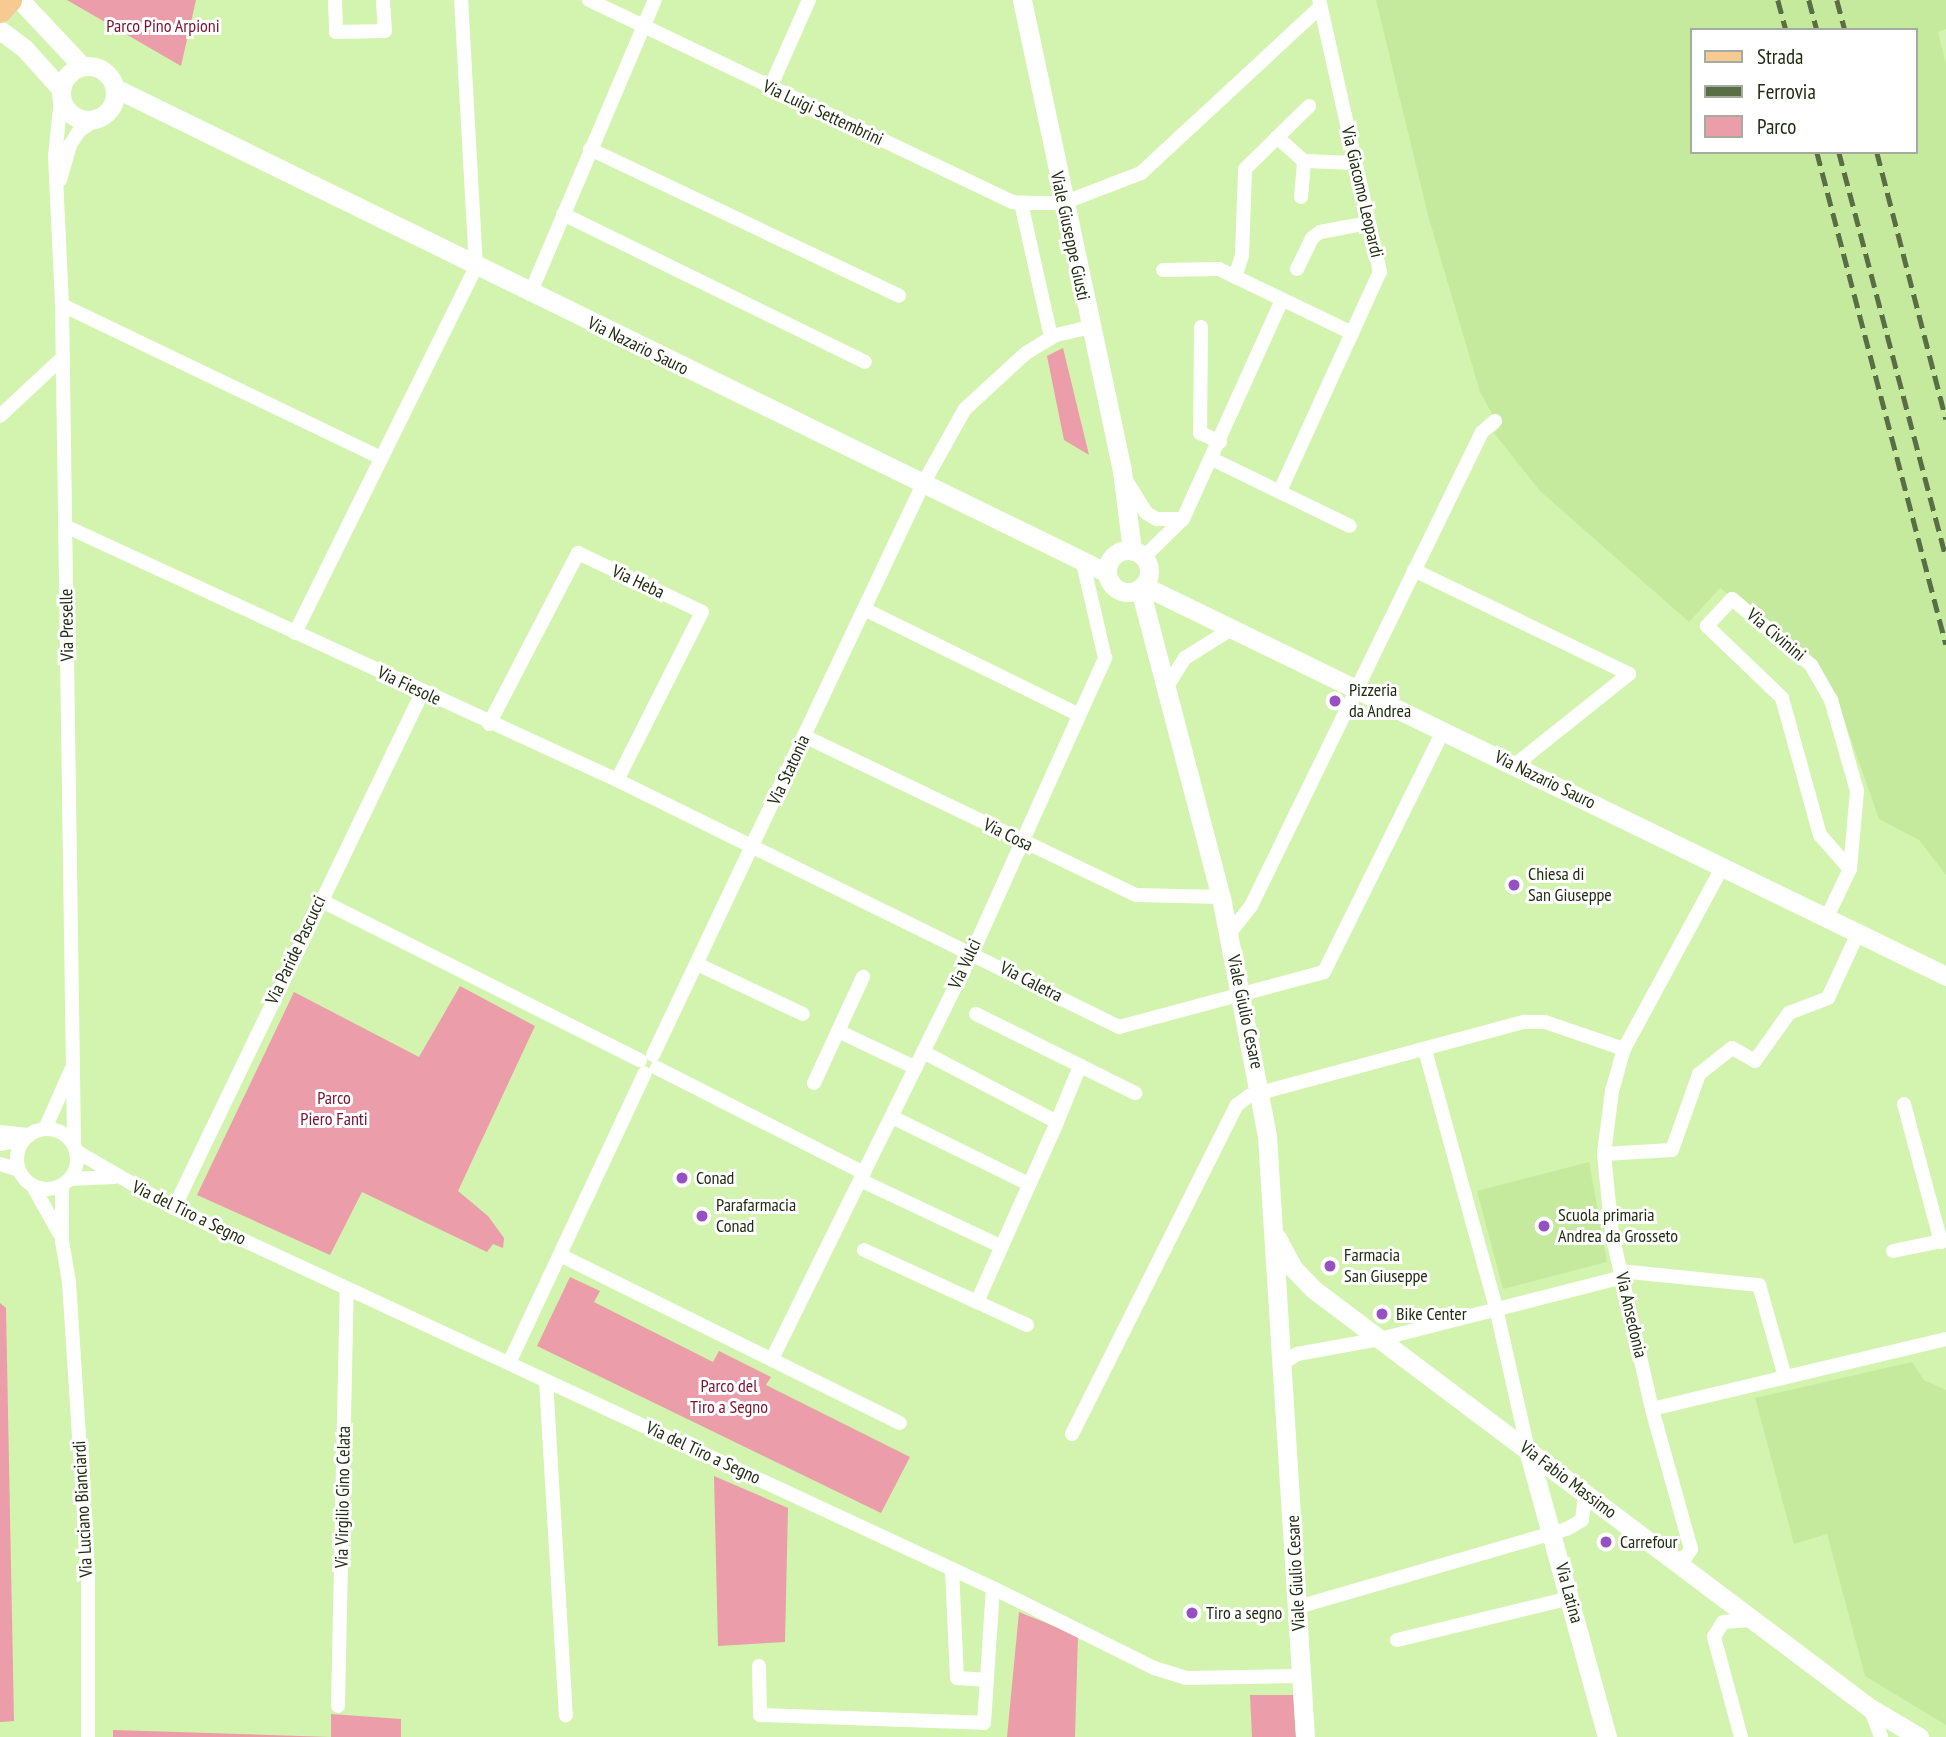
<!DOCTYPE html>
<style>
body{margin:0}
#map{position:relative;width:1946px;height:1737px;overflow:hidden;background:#d2f4af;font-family:"PT Sans Narrow",sans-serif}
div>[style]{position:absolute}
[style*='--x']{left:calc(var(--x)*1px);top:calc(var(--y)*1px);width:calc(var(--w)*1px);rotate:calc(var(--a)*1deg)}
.built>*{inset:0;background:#c5ea9e}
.green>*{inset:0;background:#eb9da9}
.street>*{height:14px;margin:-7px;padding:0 7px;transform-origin:7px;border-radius:7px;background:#fff}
.street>.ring{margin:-7px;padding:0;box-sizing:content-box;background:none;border:14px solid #fff;border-radius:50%}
.secondary>*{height:19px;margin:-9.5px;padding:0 9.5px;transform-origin:9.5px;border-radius:9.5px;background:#fff}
.secondary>.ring{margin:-9.5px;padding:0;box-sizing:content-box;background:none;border:19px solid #fff;border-radius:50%}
.primary>*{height:23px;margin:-11.5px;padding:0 11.5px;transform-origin:11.5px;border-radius:11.5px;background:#f7ca92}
.rail>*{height:4.5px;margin-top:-2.25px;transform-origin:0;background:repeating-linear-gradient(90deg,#5a6e45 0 14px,transparent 0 21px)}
.dots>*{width:19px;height:19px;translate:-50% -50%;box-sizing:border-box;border:4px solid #fff;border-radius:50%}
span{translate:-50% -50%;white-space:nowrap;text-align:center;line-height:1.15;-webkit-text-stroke:6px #fff;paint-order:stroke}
.park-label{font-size:18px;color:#781231}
.street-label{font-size:18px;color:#202d12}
.poi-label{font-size:18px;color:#202d12}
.left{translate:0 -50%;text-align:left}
.legend{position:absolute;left:1690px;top:28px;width:228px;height:126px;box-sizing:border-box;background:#fff;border:2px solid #a6aba0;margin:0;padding:9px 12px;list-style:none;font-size:21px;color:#202d12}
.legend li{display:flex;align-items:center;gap:14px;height:35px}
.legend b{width:35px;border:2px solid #a6aba0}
</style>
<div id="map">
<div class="built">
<div style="clip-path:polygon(evenodd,1376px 0,1946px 0,1946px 29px,1938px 32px,1946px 64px,1946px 875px,1919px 840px,1879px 819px,1840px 708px,1799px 649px,1720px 588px,1689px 622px,1540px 491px,1494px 433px,1500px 428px,1480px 392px,1429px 219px,1376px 0,1692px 30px,1916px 30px,1916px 152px,1692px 152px,1692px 30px)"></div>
<div style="clip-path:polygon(1589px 1162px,1607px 1262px,1503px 1289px,1477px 1191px)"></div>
<div style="clip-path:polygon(1912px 1362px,1924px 1380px,1946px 1390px,1946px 1725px,1865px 1676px,1827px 1534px,1794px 1544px,1755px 1398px)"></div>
</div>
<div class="green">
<div style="clip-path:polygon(67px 0,196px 0,181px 66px)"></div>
<div style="clip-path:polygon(1063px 348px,1089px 455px,1064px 440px,1047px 356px)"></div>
<div style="clip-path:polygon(460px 986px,535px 1026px,458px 1191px,488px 1216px,504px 1238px,503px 1248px,493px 1244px,487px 1252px,362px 1192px,330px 1255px,197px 1195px,294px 992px,419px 1057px)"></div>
<div style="clip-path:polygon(570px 1277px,600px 1291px,594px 1302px,713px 1362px,719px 1351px,771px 1377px,766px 1385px,910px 1457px,881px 1513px,537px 1346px)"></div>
<div style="clip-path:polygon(0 1303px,6px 1308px,14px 1721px,0 1722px)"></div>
<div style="clip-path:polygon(714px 1476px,788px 1508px,785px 1642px,718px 1646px)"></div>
<div style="clip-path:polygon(1019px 1612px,1078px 1636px,1075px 1737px,1007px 1737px)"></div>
<div style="clip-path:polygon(1250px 1695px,1293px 1695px,1296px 1737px,1252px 1737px)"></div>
<div style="clip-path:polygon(331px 1714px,401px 1719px,401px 1737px,331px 1737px)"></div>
<div style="clip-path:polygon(113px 1730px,330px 1737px,113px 1737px)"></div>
</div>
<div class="street">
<div style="--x:335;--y:0;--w:32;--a:88"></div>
<div style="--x:336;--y:32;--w:49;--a:-1.2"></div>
<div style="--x:385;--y:31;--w:31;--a:-94"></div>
<div style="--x:589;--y:0;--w:470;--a:25.5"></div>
<div style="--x:1013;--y:202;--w:20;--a:3"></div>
<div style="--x:1033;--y:203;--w:30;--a:0"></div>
<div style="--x:1063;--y:203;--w:84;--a:-21"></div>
<div style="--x:1141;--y:173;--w:244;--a:-42.8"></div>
<div style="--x:770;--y:88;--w:96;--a:-66.1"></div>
<div style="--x:61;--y:99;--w:57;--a:96"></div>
<div style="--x:55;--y:156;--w:149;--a:87.3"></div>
<div style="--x:62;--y:305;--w:840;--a:89.18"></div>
<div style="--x:1277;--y:137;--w:36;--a:42"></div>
<div style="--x:590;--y:149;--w:342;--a:25.4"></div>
<div style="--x:60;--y:180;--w:36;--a:-74"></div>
<div style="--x:70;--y:145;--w:17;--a:-57"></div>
<div style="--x:79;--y:131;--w:21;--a:-35"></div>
<div style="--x:1301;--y:197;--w:36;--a:-85"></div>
<div style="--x:1304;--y:161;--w:51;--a:2.2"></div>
<div style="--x:1021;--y:203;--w:137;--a:77.4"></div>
<div style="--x:563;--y:214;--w:336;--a:26.1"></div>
<div style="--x:1297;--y:269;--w:34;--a:-64"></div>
<div style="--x:1312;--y:238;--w:10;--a:-37"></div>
<div style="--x:1320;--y:232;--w:50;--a:-10.4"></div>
<div style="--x:1163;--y:270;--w:56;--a:-1"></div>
<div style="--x:1219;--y:269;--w:148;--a:25.7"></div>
<div style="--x:1235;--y:277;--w:22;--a:-72"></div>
<div style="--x:1242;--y:256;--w:87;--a:-88"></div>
<div style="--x:1245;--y:169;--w:90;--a:-44.5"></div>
<div style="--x:530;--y:294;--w:319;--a:-67"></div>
<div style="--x:62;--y:305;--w:354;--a:25.6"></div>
<div style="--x:1201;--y:327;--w:106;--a:90.5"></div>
<div style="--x:1200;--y:433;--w:22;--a:24"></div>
<div style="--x:0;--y:416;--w:86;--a:-43.1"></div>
<div style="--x:1212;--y:459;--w:153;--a:25.9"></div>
<div style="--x:1127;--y:482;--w:36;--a:58"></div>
<div style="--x:1146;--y:513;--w:13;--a:29"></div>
<div style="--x:1157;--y:519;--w:26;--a:0"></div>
<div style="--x:1280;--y:491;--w:241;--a:-65.5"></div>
<div style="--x:1380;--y:272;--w:279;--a:-102.6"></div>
<div style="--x:65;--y:526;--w:608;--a:24.71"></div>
<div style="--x:617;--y:780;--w:559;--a:26.2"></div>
<div style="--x:1119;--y:1027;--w:212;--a:-15"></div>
<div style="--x:1324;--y:972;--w:269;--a:-63.7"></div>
<div style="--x:1144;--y:557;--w:54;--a:-44.3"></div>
<div style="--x:1183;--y:519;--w:240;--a:-65.7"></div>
<div style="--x:1414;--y:570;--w:239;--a:25.8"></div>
<div style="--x:1629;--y:674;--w:146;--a:141.4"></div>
<div style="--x:864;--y:609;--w:240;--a:26.2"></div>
<div style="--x:295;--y:633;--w:408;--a:-63.7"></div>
<div style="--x:476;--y:267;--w:267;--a:-93.2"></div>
<div style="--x:1168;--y:685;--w:32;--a:-58"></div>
<div style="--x:1185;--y:658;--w:57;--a:-32"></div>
<div style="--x:489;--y:724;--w:193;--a:-62.5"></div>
<div style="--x:578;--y:553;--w:137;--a:25.4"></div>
<div style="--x:702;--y:612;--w:188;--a:116.8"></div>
<div style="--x:804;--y:736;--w:368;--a:25.6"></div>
<div style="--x:1136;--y:895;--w:85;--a:1.3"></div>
<div style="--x:320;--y:900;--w:358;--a:26.6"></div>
<div style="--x:1827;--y:917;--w:53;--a:-64.4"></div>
<div style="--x:1850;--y:869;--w:78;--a:-84.9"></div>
<div style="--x:1857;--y:791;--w:95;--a:-105.9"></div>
<div style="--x:1831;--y:700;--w:40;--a:-119.7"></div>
<div style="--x:1811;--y:665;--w:103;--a:-140.1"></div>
<div style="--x:1732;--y:599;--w:37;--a:133"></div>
<div style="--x:1707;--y:626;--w:104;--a:43.8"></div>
<div style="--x:1782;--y:698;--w:142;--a:74.5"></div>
<div style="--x:1820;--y:835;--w:45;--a:48.6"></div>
<div style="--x:1229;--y:934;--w:36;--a:-52"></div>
<div style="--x:1251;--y:906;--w:527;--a:-64.02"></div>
<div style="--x:1482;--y:432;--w:17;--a:-40"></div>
<div style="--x:697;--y:964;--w:117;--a:25.3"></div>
<div style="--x:976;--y:1014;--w:178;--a:26.4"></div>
<div style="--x:838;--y:1031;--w:86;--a:25.4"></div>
<div style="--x:1425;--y:1050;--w:268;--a:74.6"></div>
<div style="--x:1496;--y:1308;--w:146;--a:77.3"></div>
<div style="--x:653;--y:1055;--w:632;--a:-64.69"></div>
<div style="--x:923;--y:484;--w:86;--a:-60.8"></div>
<div style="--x:965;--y:409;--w:83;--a:-42.6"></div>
<div style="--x:1026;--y:353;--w:35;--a:-31"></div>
<div style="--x:1056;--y:335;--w:35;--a:-13"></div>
<div style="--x:657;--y:1068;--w:232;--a:26.9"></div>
<div style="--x:814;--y:1083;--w:117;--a:-65.2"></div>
<div style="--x:1904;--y:1104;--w:143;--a:75"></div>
<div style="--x:892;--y:1117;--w:150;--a:26.1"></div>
<div style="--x:1057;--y:1122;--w:61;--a:-67.7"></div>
<div style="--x:45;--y:1129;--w:64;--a:-66.2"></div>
<div class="ring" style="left:17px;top:1129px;width:46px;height:46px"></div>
<div style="--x:0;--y:1132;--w:30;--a:6"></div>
<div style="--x:0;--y:1144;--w:23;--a:-10"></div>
<div style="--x:76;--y:1151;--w:113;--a:30.2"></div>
<div style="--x:174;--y:1208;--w:903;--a:24.89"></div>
<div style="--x:993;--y:1588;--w:180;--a:26.4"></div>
<div style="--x:1154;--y:1668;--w:34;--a:17"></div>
<div style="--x:1187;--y:1678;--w:114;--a:-1"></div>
<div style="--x:1604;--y:1154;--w:68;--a:-3.4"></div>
<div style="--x:1672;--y:1150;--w:81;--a:-70.4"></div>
<div style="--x:1699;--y:1074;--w:42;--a:-38.2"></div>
<div style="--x:1732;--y:1048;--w:26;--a:29"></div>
<div style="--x:1755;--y:1061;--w:59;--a:-54.7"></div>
<div style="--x:1789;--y:1013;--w:42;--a:-21"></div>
<div style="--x:1828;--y:998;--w:72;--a:-65.2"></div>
<div style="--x:0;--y:1164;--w:20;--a:18"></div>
<div style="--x:70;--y:1179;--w:44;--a:-2.6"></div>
<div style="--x:860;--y:1180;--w:155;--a:25.2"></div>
<div style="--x:62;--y:1185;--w:56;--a:90"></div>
<div style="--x:62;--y:1241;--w:42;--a:80.3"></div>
<div style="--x:69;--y:1282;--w:296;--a:86.3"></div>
<div style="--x:88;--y:1577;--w:160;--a:90"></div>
<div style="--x:33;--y:1186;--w:54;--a:61"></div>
<div style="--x:174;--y:1208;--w:572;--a:-64.29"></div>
<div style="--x:864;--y:1250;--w:124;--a:24.7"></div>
<div style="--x:977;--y:1302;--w:197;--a:-66"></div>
<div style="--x:1057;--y:1122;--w:151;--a:-152.4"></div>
<div style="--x:1893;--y:1251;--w:54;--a:-11.7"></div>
<div style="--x:560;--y:1255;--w:379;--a:26.3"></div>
<div style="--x:1620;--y:1271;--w:140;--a:5.8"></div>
<div style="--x:1759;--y:1285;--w:96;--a:74.2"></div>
<div style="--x:977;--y:1302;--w:55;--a:24.7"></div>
<div style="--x:773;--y:1357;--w:450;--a:-63.8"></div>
<div style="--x:972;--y:953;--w:324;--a:-65.7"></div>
<div style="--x:1105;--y:658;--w:102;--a:-103.1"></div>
<div style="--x:1288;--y:1360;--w:11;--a:-34"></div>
<div style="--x:1297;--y:1354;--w:84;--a:-10.2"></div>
<div style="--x:1380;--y:1339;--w:251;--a:-14.3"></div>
<div style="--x:509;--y:1363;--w:320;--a:-64.9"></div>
<div style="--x:546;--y:1381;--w:335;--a:86.6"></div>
<div style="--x:1652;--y:1409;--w:302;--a:-13.4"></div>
<div style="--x:1072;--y:1434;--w:368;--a:-63.4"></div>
<div style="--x:1237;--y:1105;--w:15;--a:-37"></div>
<div style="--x:1249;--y:1096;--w:285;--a:-15.1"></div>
<div style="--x:1524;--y:1022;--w:21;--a:0"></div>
<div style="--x:1545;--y:1022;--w:83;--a:18.9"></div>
<div style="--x:1671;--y:1559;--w:14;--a:-4"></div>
<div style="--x:1685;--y:1558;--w:11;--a:-56"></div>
<div style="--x:1691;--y:1549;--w:145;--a:-105.6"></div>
<div style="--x:1652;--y:1409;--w:180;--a:-102.9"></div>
<div style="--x:1612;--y:1234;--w:80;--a:-95.7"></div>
<div style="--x:1604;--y:1154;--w:64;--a:-82.8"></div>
<div style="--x:1612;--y:1091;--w:44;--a:-74.1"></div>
<div style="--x:1624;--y:1049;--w:208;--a:-61.6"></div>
<div style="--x:952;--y:1569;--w:109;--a:87.4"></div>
<div style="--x:957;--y:1678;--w:30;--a:4"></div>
<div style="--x:1298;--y:1607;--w:280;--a:-16.2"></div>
<div style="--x:1567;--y:1529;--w:17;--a:-31"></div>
<div style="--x:1582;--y:1520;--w:26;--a:-83"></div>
<div style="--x:1397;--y:1640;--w:179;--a:-13.6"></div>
<div style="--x:759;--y:1666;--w:49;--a:88.8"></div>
<div style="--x:760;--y:1715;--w:224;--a:2"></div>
<div style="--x:984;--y:1723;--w:135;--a:-86.2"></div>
<div style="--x:338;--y:1706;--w:418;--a:-88.8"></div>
<div style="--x:1870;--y:1708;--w:31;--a:69"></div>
<div style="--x:1741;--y:1737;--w:104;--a:-105.1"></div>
<div style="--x:1714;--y:1637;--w:17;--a:-59"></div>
<div style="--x:1723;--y:1622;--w:28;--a:-4"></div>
</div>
<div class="secondary">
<div style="--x:20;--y:0;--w:91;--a:46.8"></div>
<div style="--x:1022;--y:0;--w:481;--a:78"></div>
<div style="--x:1122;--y:471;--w:80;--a:82.8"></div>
<div style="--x:0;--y:30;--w:31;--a:37"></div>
<div style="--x:25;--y:49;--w:54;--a:48"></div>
<div class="ring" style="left:61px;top:66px;width:35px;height:35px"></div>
<div style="--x:115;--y:88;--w:1104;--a:26.05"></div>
<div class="ring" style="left:1107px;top:550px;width:23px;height:23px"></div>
<div style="--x:1144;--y:586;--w:892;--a:25.93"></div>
<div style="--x:1140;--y:589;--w:318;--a:75.3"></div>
<div style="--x:1221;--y:897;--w:243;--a:79.1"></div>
<div style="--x:1267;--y:1136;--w:602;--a:86.38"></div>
<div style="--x:1277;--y:1238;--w:34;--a:62"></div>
<div style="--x:1293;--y:1268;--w:29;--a:46"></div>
<div style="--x:1313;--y:1289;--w:697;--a:36.95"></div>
<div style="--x:1870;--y:1708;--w:57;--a:30.6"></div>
<div style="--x:1528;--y:1450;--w:298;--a:74.6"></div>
</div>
<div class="primary">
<div style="--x:0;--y:11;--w:15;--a:-48"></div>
</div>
<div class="rail">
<div style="--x:1778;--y:0;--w:31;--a:75"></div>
<div style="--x:1809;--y:0;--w:31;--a:75"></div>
<div style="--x:1837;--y:0;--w:31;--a:75"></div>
<div style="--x:1817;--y:152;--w:509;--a:75.31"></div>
<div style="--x:1839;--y:152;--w:419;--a:75.2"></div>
<div style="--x:1877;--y:152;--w:276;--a:75.5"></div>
</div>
<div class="dots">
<div style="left:1335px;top:701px;background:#9650c4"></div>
<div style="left:1514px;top:885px;background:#9650c4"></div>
<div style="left:682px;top:1178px;background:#9650c4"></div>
<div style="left:702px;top:1216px;background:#9650c4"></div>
<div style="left:1544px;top:1226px;background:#9650c4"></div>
<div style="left:1330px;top:1266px;background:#9650c4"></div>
<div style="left:1382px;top:1314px;background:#9650c4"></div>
<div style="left:1606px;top:1542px;background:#9650c4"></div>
<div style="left:1192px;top:1613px;background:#9650c4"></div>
</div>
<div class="park-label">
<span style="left:163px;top:26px">Parco Pino Arpioni</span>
<span style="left:334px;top:1109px">Parco<br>Piero Fanti</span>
<span style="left:729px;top:1397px">Parco del<br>Tiro a Segno</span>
</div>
<div class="street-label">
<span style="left:823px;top:113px;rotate:25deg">Via Luigi Settembrini</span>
<span style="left:1362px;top:192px;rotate:77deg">Via Giacomo Leopardi</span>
<span style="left:1070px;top:236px;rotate:78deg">Viale Giuseppe Giusti</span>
<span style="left:638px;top:346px;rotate:26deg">Via Nazario Sauro</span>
<span style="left:638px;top:582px;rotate:25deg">Via Heba</span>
<span style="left:67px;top:625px;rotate:-91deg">Via Preselle</span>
<span style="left:1776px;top:635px;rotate:40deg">Via Civinini</span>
<span style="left:409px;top:686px;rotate:25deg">Via Fiesole</span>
<span style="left:789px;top:770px;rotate:-65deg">Via Statonia</span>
<span style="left:1545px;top:780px;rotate:26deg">Via Nazario Sauro</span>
<span style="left:1008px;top:835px;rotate:26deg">Via Cosa</span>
<span style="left:296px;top:950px;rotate:-65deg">Via Paride Pascucci</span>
<span style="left:965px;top:964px;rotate:-65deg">Via Vulci</span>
<span style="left:1031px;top:982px;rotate:27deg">Via Caletra</span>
<span style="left:1245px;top:1012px;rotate:78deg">Viale Giulio Cesare</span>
<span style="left:189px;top:1213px;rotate:26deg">Via del Tiro a Segno</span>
<span style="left:1631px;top:1315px;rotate:77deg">Via Ansedonia</span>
<span style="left:703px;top:1453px;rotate:25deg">Via del Tiro a Segno</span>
<span style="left:1568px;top:1480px;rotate:37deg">Via Fabio Massimo</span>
<span style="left:343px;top:1497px;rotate:-89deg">Via Virgilio Gino Celata</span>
<span style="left:83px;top:1509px;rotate:-93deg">Via Luciano Bianciardi</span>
<span style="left:1296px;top:1573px;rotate:-93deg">Viale Giulio Cesare</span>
<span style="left:1569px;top:1593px;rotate:75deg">Via Latina</span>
</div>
<div class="poi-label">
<span class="left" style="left:1349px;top:701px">Pizzeria<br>da Andrea</span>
<span class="left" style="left:1528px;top:885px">Chiesa di<br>San Giuseppe</span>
<span class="left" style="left:696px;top:1178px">Conad</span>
<span class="left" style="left:716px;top:1216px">Parafarmacia<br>Conad</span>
<span class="left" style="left:1558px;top:1226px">Scuola primaria<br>Andrea da Grosseto</span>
<span class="left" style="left:1344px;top:1266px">Farmacia<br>San Giuseppe</span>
<span class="left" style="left:1396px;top:1314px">Bike Center</span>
<span class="left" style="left:1620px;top:1542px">Carrefour</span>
<span class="left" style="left:1206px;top:1613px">Tiro a segno</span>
</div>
<ul class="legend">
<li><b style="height:9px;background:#f7ca92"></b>Strada</li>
<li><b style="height:9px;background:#5a6e45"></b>Ferrovia</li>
<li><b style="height:19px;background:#eb9da9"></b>Parco</li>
</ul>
</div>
